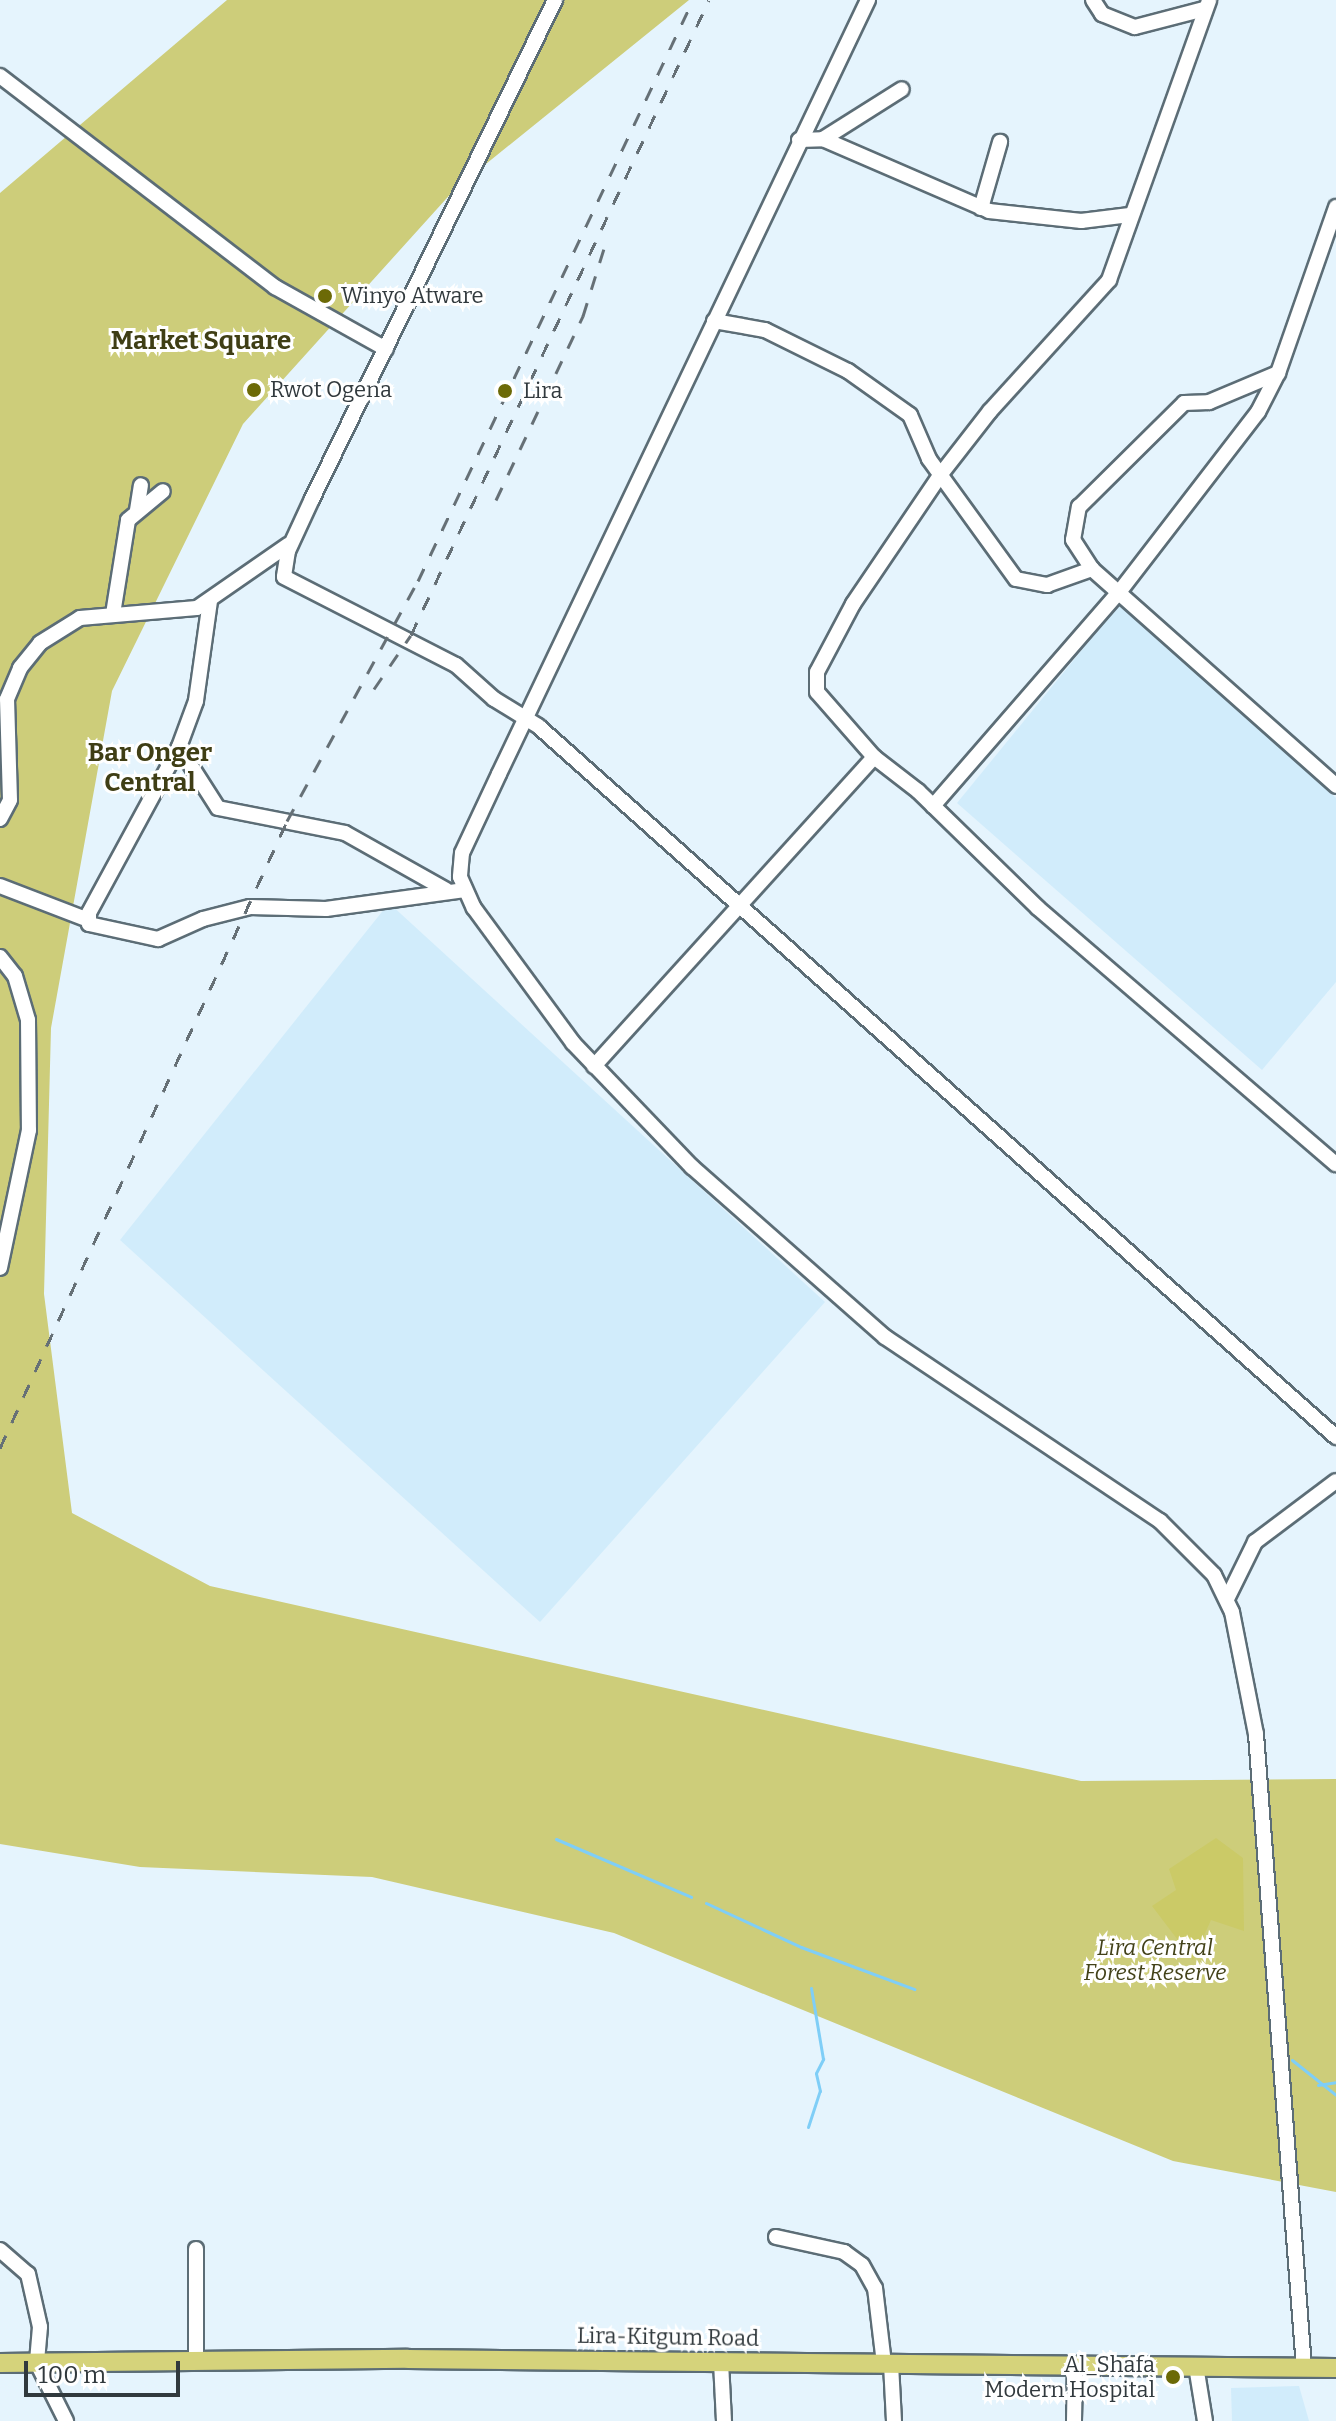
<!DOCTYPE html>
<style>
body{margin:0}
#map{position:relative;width:1336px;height:2421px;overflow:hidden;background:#e5f4fd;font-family:Bitter,serif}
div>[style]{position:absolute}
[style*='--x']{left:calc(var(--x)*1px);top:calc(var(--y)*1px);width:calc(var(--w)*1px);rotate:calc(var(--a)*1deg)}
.built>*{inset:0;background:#d1ecfb}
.green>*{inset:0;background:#cdcd7a}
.forest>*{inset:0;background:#cbca67}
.stream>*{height:3px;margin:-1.5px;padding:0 1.5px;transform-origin:1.5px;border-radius:1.5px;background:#7fcef7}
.roads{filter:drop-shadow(2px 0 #5c6d76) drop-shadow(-2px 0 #5c6d76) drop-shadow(0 2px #5c6d76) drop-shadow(0 -2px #5c6d76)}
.minor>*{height:14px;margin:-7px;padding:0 7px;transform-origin:7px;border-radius:7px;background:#fff}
.major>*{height:18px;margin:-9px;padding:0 9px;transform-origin:9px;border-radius:9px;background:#d5d37b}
.rail>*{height:3px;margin-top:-1.5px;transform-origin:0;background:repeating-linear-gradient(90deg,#667076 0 14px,transparent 0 28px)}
.dots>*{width:22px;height:22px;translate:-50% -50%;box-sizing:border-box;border:4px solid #fff;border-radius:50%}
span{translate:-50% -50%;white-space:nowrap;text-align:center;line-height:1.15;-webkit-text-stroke:6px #fff;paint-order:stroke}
.poi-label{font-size:22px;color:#31393d}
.left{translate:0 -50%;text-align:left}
.right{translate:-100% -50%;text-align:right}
.park-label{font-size:22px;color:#434219;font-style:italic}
.street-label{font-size:22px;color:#31393d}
.quarter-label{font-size:26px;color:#3f3e15;font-weight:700}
.scale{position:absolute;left:24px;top:2361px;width:156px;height:36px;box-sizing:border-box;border:4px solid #31393d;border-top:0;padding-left:10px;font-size:24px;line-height:28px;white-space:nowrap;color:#31393d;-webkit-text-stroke:6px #fff;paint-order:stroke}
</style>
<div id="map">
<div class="built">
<div style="clip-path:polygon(1121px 602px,1336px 798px,1336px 982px,1262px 1070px,957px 803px)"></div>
<div style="clip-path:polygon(389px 903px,825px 1302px,540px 1622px,120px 1240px)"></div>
<div style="clip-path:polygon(1299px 2386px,1309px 2421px,1232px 2421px,1231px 2388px)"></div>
</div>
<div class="green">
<div style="clip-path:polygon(227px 0,689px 0,455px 189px,243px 424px,112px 691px,51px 1028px,44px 1294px,72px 1513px,210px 1586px,1081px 1781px,1336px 1779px,1336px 2192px,1173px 2161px,614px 1933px,372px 1877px,140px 1867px,0 1844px,0 193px)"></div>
</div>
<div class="forest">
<div style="clip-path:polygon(1216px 1838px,1243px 1858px,1244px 1931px,1211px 1920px,1193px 1960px,1152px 1906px,1176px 1890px,1169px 1869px)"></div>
</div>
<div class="stream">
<div style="--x:556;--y:1839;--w:147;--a:23.2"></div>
<div style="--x:706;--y:1903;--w:105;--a:24.9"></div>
<div style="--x:801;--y:1947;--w:121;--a:20.4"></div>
<div style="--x:1292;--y:2060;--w:56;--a:38.5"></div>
<div style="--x:1318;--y:2085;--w:18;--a:-9"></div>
<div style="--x:808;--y:2127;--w:38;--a:-72"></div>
<div style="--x:820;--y:2091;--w:18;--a:-103"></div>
<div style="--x:816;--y:2073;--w:16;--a:-63"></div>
<div style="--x:823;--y:2059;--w:72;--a:-99.6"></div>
</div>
<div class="roads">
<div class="minor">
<div style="--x:555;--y:0;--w:555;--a:115.96"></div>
<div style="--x:312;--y:499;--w:57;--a:114.8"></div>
<div style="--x:288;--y:551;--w:26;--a:99"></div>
<div style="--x:284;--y:577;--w:193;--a:27.1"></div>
<div style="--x:456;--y:665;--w:51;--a:41.8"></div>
<div style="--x:494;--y:699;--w:52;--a:31.5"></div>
<div style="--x:538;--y:726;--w:1069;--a:41.7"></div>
<div style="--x:868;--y:0;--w:857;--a:115.49"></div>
<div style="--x:499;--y:774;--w:87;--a:115.1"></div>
<div style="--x:462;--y:853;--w:24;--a:95"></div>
<div style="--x:460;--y:877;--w:34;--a:66"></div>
<div style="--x:474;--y:908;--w:167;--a:53.7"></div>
<div style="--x:573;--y:1043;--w:172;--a:46.2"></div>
<div style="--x:692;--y:1167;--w:257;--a:41.4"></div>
<div style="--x:885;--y:1337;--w:331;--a:33.8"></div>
<div style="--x:1160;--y:1521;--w:76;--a:45"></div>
<div style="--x:1214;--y:1575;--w:41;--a:64.1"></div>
<div style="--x:1232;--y:1612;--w:124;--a:78.9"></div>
<div style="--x:1256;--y:1734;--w:636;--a:85.67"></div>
<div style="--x:1093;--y:0;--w:17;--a:57"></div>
<div style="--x:1102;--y:14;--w:35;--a:22"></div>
<div style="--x:1135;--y:27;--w:71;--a:-14.6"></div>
<div style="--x:0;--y:76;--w:347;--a:37.5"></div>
<div style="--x:275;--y:287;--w:127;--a:29.2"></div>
<div style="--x:823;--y:139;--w:181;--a:23.4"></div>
<div style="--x:989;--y:211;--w:93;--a:6.2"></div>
<div style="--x:1081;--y:221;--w:49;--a:-7"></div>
<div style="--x:799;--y:140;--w:24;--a:-2"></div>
<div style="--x:823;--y:139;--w:93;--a:-32.3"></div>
<div style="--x:981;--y:208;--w:69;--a:-73.9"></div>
<div style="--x:714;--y:321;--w:52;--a:10"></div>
<div style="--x:765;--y:330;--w:93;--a:26.3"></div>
<div style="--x:848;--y:371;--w:76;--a:35.4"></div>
<div style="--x:910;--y:415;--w:48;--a:66.6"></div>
<div style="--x:929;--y:459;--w:148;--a:54.1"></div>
<div style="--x:1016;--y:579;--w:32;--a:11"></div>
<div style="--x:1047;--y:585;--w:48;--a:-19.6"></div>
<div style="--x:1092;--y:569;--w:327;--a:41.6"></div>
<div style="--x:137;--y:510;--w:25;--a:-81"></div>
<div style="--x:1092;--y:569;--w:35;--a:-123"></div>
<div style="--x:1073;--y:540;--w:34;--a:-80"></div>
<div style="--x:1079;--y:507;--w:148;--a:-44.7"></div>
<div style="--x:1184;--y:403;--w:25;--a:-2"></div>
<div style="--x:1209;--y:402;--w:75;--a:-22.8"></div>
<div style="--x:210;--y:601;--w:101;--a:98"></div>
<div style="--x:196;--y:701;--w:49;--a:110.3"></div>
<div style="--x:179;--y:747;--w:189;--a:118.5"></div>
<div style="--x:89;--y:913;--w:11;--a:90"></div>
<div style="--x:89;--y:924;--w:71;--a:12.3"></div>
<div style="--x:158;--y:939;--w:49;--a:-24"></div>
<div style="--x:203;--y:919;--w:49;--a:-14.3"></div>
<div style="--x:250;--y:907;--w:76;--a:1.5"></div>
<div style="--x:326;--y:909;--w:140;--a:-7.8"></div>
<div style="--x:113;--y:614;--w:95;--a:-80.9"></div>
<div style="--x:128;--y:520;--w:45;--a:-39.6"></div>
<div style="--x:179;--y:747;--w:72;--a:57.4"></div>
<div style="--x:218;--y:808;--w:129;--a:11.1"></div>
<div style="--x:345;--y:833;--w:116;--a:29.4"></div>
<div style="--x:874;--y:757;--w:86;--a:-131.2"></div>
<div style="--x:817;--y:692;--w:20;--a:-90"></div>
<div style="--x:817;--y:672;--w:77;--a:-62.1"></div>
<div style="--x:853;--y:604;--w:157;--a:-55.9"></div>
<div style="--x:941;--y:474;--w:80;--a:-52.1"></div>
<div style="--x:990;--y:411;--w:177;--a:-47.7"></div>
<div style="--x:1109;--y:280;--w:297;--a:-70.3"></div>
<div style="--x:933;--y:806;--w:285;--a:-49"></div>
<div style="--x:1120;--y:591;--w:226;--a:-52.4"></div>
<div style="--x:1258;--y:412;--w:44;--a:-62.9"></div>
<div style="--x:1278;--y:373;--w:176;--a:-70.7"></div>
<div style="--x:0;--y:819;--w:21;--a:-62"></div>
<div style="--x:10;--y:800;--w:101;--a:-91.7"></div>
<div style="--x:7;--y:699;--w:34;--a:-67"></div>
<div style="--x:20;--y:668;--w:32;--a:-51"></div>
<div style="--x:40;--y:643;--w:47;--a:-32"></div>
<div style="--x:80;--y:618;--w:117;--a:-4.9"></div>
<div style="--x:197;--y:608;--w:111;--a:-34.7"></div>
<div style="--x:0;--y:886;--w:92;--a:21"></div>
<div style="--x:0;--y:957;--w:24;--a:52"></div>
<div style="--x:15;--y:976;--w:46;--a:73.5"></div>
<div style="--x:28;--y:1020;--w:110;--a:89.5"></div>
<div style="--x:29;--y:1130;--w:141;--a:101.9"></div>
<div style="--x:594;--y:1066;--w:417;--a:-47.8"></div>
<div style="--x:874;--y:757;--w:56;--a:37.7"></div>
<div style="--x:918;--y:791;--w:168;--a:44.3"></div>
<div style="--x:1038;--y:908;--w:393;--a:40.7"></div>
<div style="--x:1227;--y:1599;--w:64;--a:-63.8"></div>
<div style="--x:1255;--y:1542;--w:101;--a:-37"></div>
<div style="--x:776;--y:2237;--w:70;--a:12.4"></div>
<div style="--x:844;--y:2252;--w:22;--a:36"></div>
<div style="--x:862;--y:2265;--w:26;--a:61"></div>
<div style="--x:875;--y:2288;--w:76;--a:83.2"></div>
<div style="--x:0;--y:2250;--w:37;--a:41"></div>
<div style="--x:28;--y:2274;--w:54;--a:77.2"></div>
<div style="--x:40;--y:2327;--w:36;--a:95"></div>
<div style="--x:37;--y:2363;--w:65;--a:63.4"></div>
<div style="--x:196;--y:2360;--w:111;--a:-90"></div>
<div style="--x:721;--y:2362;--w:59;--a:87.1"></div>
<div style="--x:891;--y:2364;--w:57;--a:87"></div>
<div style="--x:1196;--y:2366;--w:56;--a:80.7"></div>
<div style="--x:1074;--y:2421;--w:56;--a:-89"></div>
</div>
<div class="major">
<div style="--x:0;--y:2363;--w:408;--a:-0.6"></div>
<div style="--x:408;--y:2359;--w:928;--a:0.56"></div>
</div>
</div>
<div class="rail">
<div style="--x:496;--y:500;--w:204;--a:-64.7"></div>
<div style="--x:583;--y:316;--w:81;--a:-72.7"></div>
<div style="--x:374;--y:689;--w:65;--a:-55.6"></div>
<div style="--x:411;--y:635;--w:701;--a:-64.86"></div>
<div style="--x:0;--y:1448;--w:690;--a:-65.4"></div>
<div style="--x:287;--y:821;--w:273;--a:-61.4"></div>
<div style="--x:418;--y:581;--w:643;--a:-64.67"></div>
</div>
<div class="dots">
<div style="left:325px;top:296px;background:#6c6a07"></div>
<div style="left:254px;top:390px;background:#6c6a07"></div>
<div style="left:505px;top:391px;background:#6c6a07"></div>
<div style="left:1173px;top:2377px;background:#6c6a07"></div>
</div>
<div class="poi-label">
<span class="left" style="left:341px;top:296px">Winyo Atware</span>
<span class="left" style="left:270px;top:390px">Rwot Ogena</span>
<span class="left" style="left:523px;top:391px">Lira</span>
<span class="right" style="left:1155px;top:2377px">Al_Shafa<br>Modern Hospital</span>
</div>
<div class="park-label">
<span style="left:1155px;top:1960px">Lira Central<br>Forest Reserve</span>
</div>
<div class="street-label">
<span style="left:668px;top:2337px;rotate:1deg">Lira-Kitgum Road</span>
</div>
<div class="quarter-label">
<span style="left:201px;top:341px">Market Square</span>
<span style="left:150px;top:768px">Bar Onger<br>Central</span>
</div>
<div class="scale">100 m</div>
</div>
